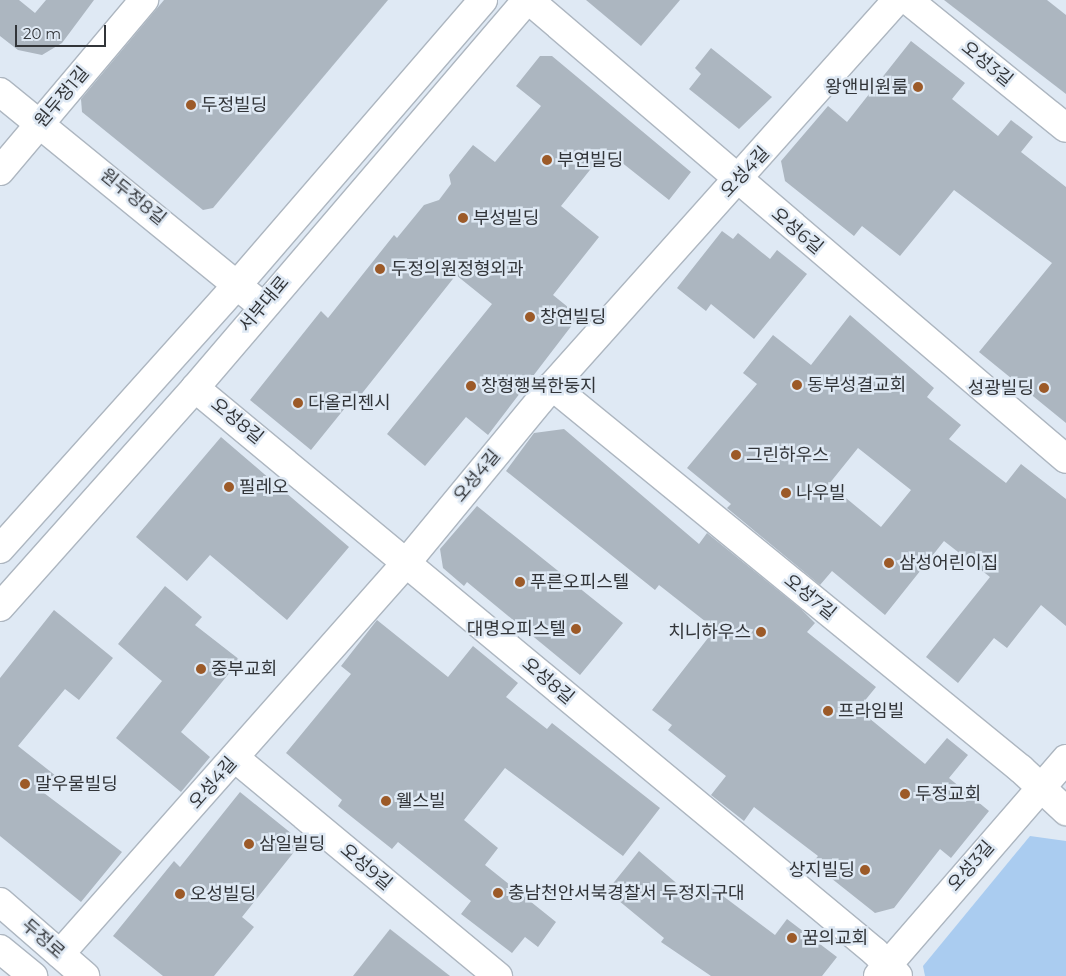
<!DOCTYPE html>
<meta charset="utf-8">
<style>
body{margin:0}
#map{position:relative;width:1066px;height:976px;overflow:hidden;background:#dfe9f4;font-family:Montserrat,"Noto Sans KR",sans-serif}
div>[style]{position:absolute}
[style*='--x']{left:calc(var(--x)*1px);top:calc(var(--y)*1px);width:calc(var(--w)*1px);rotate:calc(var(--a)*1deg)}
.green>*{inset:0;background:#aaccf0}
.building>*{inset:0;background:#acb6c0}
.roads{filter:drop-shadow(1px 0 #adb6c0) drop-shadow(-1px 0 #adb6c0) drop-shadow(0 1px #adb6c0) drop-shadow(0 -1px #adb6c0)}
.minor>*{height:28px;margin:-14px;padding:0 14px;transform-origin:14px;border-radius:14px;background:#fff}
.tertiary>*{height:28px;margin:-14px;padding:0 14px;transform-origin:14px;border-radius:14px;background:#fff}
.dots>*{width:14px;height:14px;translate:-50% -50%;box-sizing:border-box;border:2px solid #dfe9f4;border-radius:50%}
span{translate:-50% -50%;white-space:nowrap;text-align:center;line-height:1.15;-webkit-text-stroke:5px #dfe9f4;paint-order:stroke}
.street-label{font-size:18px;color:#323539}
.poi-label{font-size:18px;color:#323539}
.right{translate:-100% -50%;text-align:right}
.left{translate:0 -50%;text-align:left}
.scale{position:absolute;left:15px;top:25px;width:91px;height:22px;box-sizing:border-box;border:2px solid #323539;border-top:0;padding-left:6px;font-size:15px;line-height:18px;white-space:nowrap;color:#323539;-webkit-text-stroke:4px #dfe9f4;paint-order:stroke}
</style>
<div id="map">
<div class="green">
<div style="clip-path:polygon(1030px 836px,1066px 841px,1066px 976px,925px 976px,923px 966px)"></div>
</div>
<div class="building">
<div style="clip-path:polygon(0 0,19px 0,35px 13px,46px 0,94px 0,62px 43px,42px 55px,18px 50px,0 36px)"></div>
<div style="clip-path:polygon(164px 0,388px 0,213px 208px,203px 210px,82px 112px,81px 99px)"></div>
<div style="clip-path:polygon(586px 0,680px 0,641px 46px)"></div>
<div style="clip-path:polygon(944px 0,1047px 0,1066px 15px,1066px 94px)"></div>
<div style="clip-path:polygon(911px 41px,965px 83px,952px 99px,998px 136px,1011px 120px,1033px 137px,1021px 152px,1066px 187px,1066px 423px,979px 352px,1052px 263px,954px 190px,900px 256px,862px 226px,854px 236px,785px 181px,781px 161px,828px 106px,847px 122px)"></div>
<div style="clip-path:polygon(711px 48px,772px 97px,739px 129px,689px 89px,701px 74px,695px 68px)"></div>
<div style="clip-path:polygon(540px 56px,552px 56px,691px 172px,669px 200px,606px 150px,561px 206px,599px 237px,553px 295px,579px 316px,488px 435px,466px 417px,425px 466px,387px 434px,492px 304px,456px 275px,352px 406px,349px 403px,311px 450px,250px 400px,321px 311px,328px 318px,394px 235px,397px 238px,424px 205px,439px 200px,451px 184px,449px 175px,473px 145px,495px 162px,541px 106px,516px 86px)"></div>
<div style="clip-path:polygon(722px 231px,733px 239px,738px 233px,770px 259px,777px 250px,807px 274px,754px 339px,711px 304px,706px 311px,677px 288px)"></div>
<div style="clip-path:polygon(evenodd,850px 315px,934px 388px,927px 397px,961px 425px,949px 439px,1006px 483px,1021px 464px,1066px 499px,1066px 626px,1041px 605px,1007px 648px,994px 638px,958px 683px,926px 657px,990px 577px,944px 541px,885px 615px,832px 571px,820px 585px,727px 508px,731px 504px,687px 468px,757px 384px,743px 373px,773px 335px,811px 365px,850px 315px,858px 448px,911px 490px,881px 527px,829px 484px,858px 448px)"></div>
<div style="clip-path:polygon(564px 429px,699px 544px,707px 533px,801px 609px,815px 623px,807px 632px,876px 687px,858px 709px,925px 764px,947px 738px,968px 755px,949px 778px,989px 811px,951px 858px,940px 849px,894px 908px,875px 913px,812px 863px,818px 856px,754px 807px,744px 821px,711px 795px,726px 776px,668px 730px,672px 725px,652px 710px,715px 629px,659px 585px,655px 590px,506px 471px,534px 433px)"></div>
<div style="clip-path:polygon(221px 437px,349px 547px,287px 620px,210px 555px,187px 581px,136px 537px)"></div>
<div style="clip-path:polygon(477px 506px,623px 623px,580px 675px,467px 582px,464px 586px,443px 568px,440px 549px)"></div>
<div style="clip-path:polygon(165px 586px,202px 617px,195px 625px,240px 660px,181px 732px,210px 757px,181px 792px,116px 738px,162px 681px,118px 644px)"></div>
<div style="clip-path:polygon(54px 610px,113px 658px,79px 700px,65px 689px,18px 746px,56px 776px,44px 793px,122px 852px,81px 902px,0 836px,0 678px)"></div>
<div style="clip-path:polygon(377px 620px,448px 677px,473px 646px,518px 683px,506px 697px,547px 729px,552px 723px,660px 808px,623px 856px,505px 768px,464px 820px,498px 848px,485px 865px,556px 922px,538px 947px,525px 937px,512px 953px,461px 914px,471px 901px,398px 842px,392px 849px,338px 806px,342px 800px,286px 753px,351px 674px,341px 666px)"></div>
<div style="clip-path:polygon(240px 792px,302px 842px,242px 917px,254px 927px,214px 976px,163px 976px,113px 936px,174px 861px,180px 867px)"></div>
<div style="clip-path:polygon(639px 851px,695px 899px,707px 884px,775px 935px,787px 919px,837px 957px,822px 976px,711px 976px,661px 942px,664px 938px,607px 891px)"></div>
<div style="clip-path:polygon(390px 929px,450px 976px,353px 976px)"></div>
</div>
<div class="roads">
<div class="minor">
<div style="--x:529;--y:0;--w:706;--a:40.52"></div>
<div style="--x:908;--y:0;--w:203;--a:39"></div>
<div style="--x:0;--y:92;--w:338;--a:39.2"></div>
<div style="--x:0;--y:171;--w:224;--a:-49.9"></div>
<div style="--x:552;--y:386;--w:606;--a:39.24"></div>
<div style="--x:1021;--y:769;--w:62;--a:43"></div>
<div style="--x:195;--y:388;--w:883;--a:39.67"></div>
<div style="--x:875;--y:952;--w:33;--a:46"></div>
<div style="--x:235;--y:758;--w:342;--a:39.7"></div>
<div style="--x:60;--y:954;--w:522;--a:-48.49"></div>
<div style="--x:406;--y:563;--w:229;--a:-50.5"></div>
<div style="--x:552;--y:386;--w:518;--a:-48.21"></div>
<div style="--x:878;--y:976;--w:287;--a:-49.1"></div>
</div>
<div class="tertiary">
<div style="--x:0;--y:549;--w:356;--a:-48.1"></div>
<div style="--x:238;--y:284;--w:375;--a:-49.2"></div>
<div style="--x:0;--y:607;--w:293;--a:-48.3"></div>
<div style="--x:195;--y:388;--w:511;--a:-49.45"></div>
<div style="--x:0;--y:902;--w:113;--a:41"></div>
<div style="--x:0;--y:949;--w:43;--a:39.3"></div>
</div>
</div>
<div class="dots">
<div style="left:918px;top:87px;background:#9c5a28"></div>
<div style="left:191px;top:105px;background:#9c5a28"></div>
<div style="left:547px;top:160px;background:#9c5a28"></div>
<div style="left:463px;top:218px;background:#9c5a28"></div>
<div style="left:380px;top:269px;background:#9c5a28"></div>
<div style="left:530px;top:317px;background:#9c5a28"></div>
<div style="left:797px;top:385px;background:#9c5a28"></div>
<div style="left:471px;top:386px;background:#9c5a28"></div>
<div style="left:1044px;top:388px;background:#9c5a28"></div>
<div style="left:298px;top:403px;background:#9c5a28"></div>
<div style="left:736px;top:455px;background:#9c5a28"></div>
<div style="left:229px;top:487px;background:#9c5a28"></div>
<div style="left:786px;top:493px;background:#9c5a28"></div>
<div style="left:889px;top:563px;background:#9c5a28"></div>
<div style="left:520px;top:582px;background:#9c5a28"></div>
<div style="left:576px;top:629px;background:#9c5a28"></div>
<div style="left:761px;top:632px;background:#9c5a28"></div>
<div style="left:201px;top:669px;background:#9c5a28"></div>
<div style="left:828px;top:711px;background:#9c5a28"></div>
<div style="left:25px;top:784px;background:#9c5a28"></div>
<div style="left:905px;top:794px;background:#9c5a28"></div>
<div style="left:386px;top:801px;background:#9c5a28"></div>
<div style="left:249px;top:844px;background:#9c5a28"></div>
<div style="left:865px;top:870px;background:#9c5a28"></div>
<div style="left:498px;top:893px;background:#9c5a28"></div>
<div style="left:180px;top:894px;background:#9c5a28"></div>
<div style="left:792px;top:938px;background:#9c5a28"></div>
</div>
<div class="street-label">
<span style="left:987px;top:64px;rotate:39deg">오성3길</span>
<span style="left:62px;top:97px;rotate:-50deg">원두정1길</span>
<span style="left:745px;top:172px;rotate:-47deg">오성4길</span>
<span style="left:133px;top:197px;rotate:39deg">원두정8길</span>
<span style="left:797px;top:231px;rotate:40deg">오성6길</span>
<span style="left:264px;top:304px;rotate:-50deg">서부대로</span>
<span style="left:237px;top:421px;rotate:39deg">오성8길</span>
<span style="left:477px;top:476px;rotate:-50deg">오성4길</span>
<span style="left:810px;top:597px;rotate:39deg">오성7길</span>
<span style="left:548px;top:681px;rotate:40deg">오성8길</span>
<span style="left:213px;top:783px;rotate:-49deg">오성4길</span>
<span style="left:971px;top:866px;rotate:-49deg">오성3길</span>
<span style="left:366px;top:867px;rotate:40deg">오성9길</span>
<span style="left:43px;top:939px;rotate:41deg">두정로</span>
</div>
<div class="poi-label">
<span class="right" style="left:908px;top:87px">왕앤비원룸</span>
<span class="left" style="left:201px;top:105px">두정빌딩</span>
<span class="left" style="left:557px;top:160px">부연빌딩</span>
<span class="left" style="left:473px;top:218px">부성빌딩</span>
<span class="left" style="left:391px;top:269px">두정의원정형외과</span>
<span class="left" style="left:540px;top:317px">창연빌딩</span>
<span class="left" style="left:807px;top:385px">동부성결교회</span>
<span class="left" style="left:481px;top:386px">창형행복한둥지</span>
<span class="right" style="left:1034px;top:388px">성광빌딩</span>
<span class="left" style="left:308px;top:403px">다올리젠시</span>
<span class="left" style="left:746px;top:455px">그린하우스</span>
<span class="left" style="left:239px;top:487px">필레오</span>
<span class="left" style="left:796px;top:493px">나우빌</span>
<span class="left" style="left:899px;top:563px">삼성어린이집</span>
<span class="left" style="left:530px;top:582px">푸른오피스텔</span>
<span class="right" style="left:566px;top:629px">대명오피스텔</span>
<span class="right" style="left:751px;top:632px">치니하우스</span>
<span class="left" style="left:211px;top:669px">중부교회</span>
<span class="left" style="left:838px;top:711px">프라임빌</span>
<span class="left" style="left:35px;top:784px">말우물빌딩</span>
<span class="left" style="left:915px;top:794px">두정교회</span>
<span class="left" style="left:396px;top:801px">웰스빌</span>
<span class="left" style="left:259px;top:844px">삼일빌딩</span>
<span class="right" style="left:855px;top:870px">상지빌딩</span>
<span class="left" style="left:508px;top:893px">충남천안서북경찰서 두정지구대</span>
<span class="left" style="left:190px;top:894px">오성빌딩</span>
<span class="left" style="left:802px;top:938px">꿈의교회</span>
</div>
<div class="scale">20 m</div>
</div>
